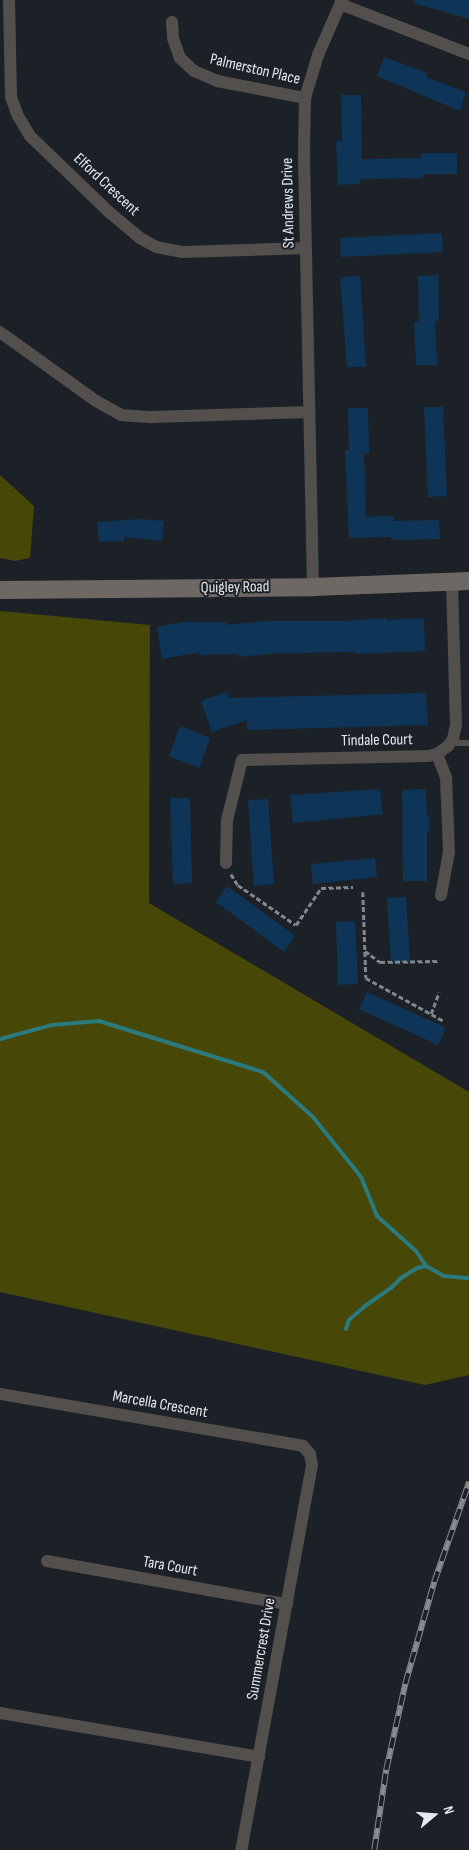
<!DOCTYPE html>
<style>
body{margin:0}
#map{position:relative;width:469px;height:1850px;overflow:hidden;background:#1c2127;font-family:"Sofia Sans Condensed",sans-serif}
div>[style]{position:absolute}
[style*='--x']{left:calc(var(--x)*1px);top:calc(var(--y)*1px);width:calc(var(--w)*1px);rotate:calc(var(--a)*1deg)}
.green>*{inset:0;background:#474707}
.stream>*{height:4px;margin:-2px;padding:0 2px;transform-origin:2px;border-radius:2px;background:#2b7a7e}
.building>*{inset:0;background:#0e3558}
.path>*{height:2.5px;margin-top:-1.25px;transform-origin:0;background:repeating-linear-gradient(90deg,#82878c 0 5px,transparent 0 7.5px)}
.lane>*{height:6px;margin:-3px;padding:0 3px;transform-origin:3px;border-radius:3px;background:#524f4d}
.street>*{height:12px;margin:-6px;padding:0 6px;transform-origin:6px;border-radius:6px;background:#524f4d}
.secondary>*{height:18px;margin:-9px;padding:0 9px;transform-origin:9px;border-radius:9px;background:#6e6865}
.rail>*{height:5.5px;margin-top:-2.75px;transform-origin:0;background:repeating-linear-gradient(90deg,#1c2127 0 11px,#888c91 0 22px);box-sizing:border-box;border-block:1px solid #888c91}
span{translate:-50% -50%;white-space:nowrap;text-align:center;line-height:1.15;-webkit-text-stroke:4px #1c2127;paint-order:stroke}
.street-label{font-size:16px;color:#e6eaee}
.north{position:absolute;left:409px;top:1790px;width:50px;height:50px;-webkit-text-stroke:4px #1c2127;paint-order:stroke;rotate:72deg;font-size:14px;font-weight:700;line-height:20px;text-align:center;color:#e6eaee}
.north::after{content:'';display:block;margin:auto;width:18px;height:22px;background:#e6eaee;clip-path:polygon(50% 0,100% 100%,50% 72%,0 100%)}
</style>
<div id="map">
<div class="green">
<div style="clip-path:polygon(0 475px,34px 506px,30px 558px,15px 561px,0 558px)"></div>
<div style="clip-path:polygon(0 611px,150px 625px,149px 903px,469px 1092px,469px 1375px,425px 1385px,0 1292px)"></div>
</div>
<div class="stream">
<div style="--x:0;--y:1039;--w:54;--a:-15.1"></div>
<div style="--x:52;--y:1025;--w:47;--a:-4.9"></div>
<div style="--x:99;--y:1021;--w:172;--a:17.3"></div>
<div style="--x:263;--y:1072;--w:67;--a:42"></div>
<div style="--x:313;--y:1117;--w:77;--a:51.3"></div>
<div style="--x:361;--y:1177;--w:42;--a:67.7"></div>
<div style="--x:377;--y:1216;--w:52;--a:41.9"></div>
<div style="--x:416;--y:1251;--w:18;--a:56"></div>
<div style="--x:426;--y:1266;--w:21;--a:29"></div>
<div style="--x:444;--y:1276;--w:25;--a:5"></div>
<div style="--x:346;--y:1329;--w:9;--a:-72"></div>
<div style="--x:349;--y:1320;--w:21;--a:-41"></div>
<div style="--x:365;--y:1306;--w:32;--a:-35"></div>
<div style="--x:391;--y:1288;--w:14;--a:-45"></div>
<div style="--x:401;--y:1278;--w:19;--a:-32"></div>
<div style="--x:417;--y:1268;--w:9;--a:-13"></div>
</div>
<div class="building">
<div style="clip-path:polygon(415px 0,469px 0,469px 19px,414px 3px)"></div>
<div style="clip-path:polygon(384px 57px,427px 73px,426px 77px,466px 92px,460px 111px,377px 76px)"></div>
<div style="clip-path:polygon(341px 95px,361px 95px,362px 159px,421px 158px,421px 153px,457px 153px,457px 174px,423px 174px,423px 178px,359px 179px,360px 184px,338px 185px,336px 141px,342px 141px)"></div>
<div style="clip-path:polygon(442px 233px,443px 252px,341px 257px,340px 238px)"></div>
<div style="clip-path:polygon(438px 275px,439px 321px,435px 321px,437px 365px,416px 365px,414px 322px,419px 321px,418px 276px)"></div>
<div style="clip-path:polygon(360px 276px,366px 367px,347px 367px,340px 277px)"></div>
<div style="clip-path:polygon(424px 407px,443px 407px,447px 496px,428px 497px)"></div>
<div style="clip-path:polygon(348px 408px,368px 408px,369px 453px,364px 453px,366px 517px,394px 516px,394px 521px,439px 520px,440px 539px,391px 540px,391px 537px,349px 538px,345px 450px,349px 450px)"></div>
<div style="clip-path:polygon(141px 519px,164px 521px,162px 541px,124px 537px,124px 541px,99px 542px,97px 522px)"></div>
<div style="clip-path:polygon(386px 618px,387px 620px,424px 618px,425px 651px,356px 654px,356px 652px,279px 653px,239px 657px,238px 654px,200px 655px,200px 652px,162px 659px,157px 627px,183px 622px,226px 622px,226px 625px,267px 621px,345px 621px)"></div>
<div style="clip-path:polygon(227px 692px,229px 698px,426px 693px,428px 725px,247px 730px,247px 720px,212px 732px,201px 701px)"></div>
<div style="clip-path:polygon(180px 726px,210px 738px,199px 768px,169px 756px)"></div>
<div style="clip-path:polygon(380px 789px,383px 814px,293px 823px,290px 795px)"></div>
<div style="clip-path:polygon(426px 789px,427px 817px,429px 817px,429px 831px,427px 831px,427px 881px,403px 881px,402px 790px)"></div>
<div style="clip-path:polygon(170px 798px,190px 798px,192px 883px,173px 884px)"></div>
<div style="clip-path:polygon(268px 799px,274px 884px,254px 886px,248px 800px)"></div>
<div style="clip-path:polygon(375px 858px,377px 877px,313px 884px,311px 864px)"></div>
<div style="clip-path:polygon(227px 886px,295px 936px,284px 952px,216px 902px)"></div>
<div style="clip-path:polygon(406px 897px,410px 962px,391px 963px,387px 898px)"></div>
<div style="clip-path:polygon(355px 921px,358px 984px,338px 985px,336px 922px)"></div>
<div style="clip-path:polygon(367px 992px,446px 1028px,438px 1045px,359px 1009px)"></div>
</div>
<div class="path">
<div style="--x:231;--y:874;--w:13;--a:58"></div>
<div style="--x:238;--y:885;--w:70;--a:34.6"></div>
<div style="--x:296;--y:925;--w:45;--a:-56"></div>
<div style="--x:321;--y:888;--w:32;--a:-2"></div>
<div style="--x:363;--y:892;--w:86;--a:88"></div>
<div style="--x:366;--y:978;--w:89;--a:28.9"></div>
<div style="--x:365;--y:951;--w:19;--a:36"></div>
<div style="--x:380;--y:962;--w:59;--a:-1"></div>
<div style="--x:431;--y:1014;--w:23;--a:-70"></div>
</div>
<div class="lane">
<div style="--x:451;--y:743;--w:18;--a:0"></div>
</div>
<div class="street">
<div style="--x:9;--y:0;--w:97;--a:88.8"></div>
<div style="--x:11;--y:97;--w:20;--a:70"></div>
<div style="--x:18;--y:116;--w:23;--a:59"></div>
<div style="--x:30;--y:136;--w:110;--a:43.9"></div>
<div style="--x:109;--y:212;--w:40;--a:40"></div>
<div style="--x:140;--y:238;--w:18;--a:29"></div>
<div style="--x:156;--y:247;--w:26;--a:11"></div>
<div style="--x:182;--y:252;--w:124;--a:-1.8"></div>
<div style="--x:340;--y:4;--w:138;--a:21.2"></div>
<div style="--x:172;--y:22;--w:16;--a:86"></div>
<div style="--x:173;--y:38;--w:21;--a:71"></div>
<div style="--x:180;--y:58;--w:19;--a:43"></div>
<div style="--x:194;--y:71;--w:25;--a:23"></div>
<div style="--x:217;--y:81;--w:90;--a:10.9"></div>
<div style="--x:0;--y:332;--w:118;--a:35.7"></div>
<div style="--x:96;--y:401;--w:29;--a:29"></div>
<div style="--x:121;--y:415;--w:31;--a:4"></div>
<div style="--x:152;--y:417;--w:157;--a:-1.8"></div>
<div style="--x:313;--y:587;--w:436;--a:-91.2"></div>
<div style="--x:304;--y:151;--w:53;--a:-88.9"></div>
<div style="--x:305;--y:98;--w:45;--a:-73.2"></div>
<div style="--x:318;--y:55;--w:60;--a:-66.4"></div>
<div style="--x:437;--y:754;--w:25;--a:69"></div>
<div style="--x:446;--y:777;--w:75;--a:87.7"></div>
<div style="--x:449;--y:852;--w:44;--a:100.5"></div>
<div style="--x:226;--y:863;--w:43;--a:-88.7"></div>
<div style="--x:227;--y:820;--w:62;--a:-76"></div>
<div style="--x:242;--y:760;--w:186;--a:-1.2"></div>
<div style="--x:428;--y:756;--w:9;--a:-13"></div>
<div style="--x:437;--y:754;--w:14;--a:-36"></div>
<div style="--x:448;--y:746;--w:9;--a:-54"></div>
<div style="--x:453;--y:739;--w:14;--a:-78"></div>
<div style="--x:456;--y:725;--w:143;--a:-91.6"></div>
<div style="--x:0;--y:1394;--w:307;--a:9.7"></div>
<div style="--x:303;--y:1446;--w:11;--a:49"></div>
<div style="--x:310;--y:1454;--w:11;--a:80"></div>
<div style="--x:312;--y:1465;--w:391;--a:100.4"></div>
<div style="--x:47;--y:1561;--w:244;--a:10.2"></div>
<div style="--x:0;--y:1713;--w:263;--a:9.6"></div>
</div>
<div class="secondary">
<div style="--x:0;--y:590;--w:313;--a:-0.5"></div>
<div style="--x:313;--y:587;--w:156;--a:-2.2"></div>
</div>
<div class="rail">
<div style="--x:374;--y:1850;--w:81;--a:-81.5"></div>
<div style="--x:386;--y:1770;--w:88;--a:-77.5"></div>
<div style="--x:405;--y:1684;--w:106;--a:-74.1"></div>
<div style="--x:434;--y:1582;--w:106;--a:-70.7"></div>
</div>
<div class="street-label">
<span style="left:255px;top:70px;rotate:13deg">Palmerston Place</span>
<span style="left:106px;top:185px;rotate:43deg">Elford Crescent</span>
<span style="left:289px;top:203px;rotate:-91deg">St Andrews Drive</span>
<span style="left:235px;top:588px;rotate:-1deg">Quigley Road</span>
<span style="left:377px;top:741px;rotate:-1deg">Tindale Court</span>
<span style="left:160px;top:1405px;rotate:10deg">Marcella Crescent</span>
<span style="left:170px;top:1567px;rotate:10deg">Tara Court</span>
<span style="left:262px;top:1649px;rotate:-80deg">Summercrest Drive</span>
</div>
<div class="north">N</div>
</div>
